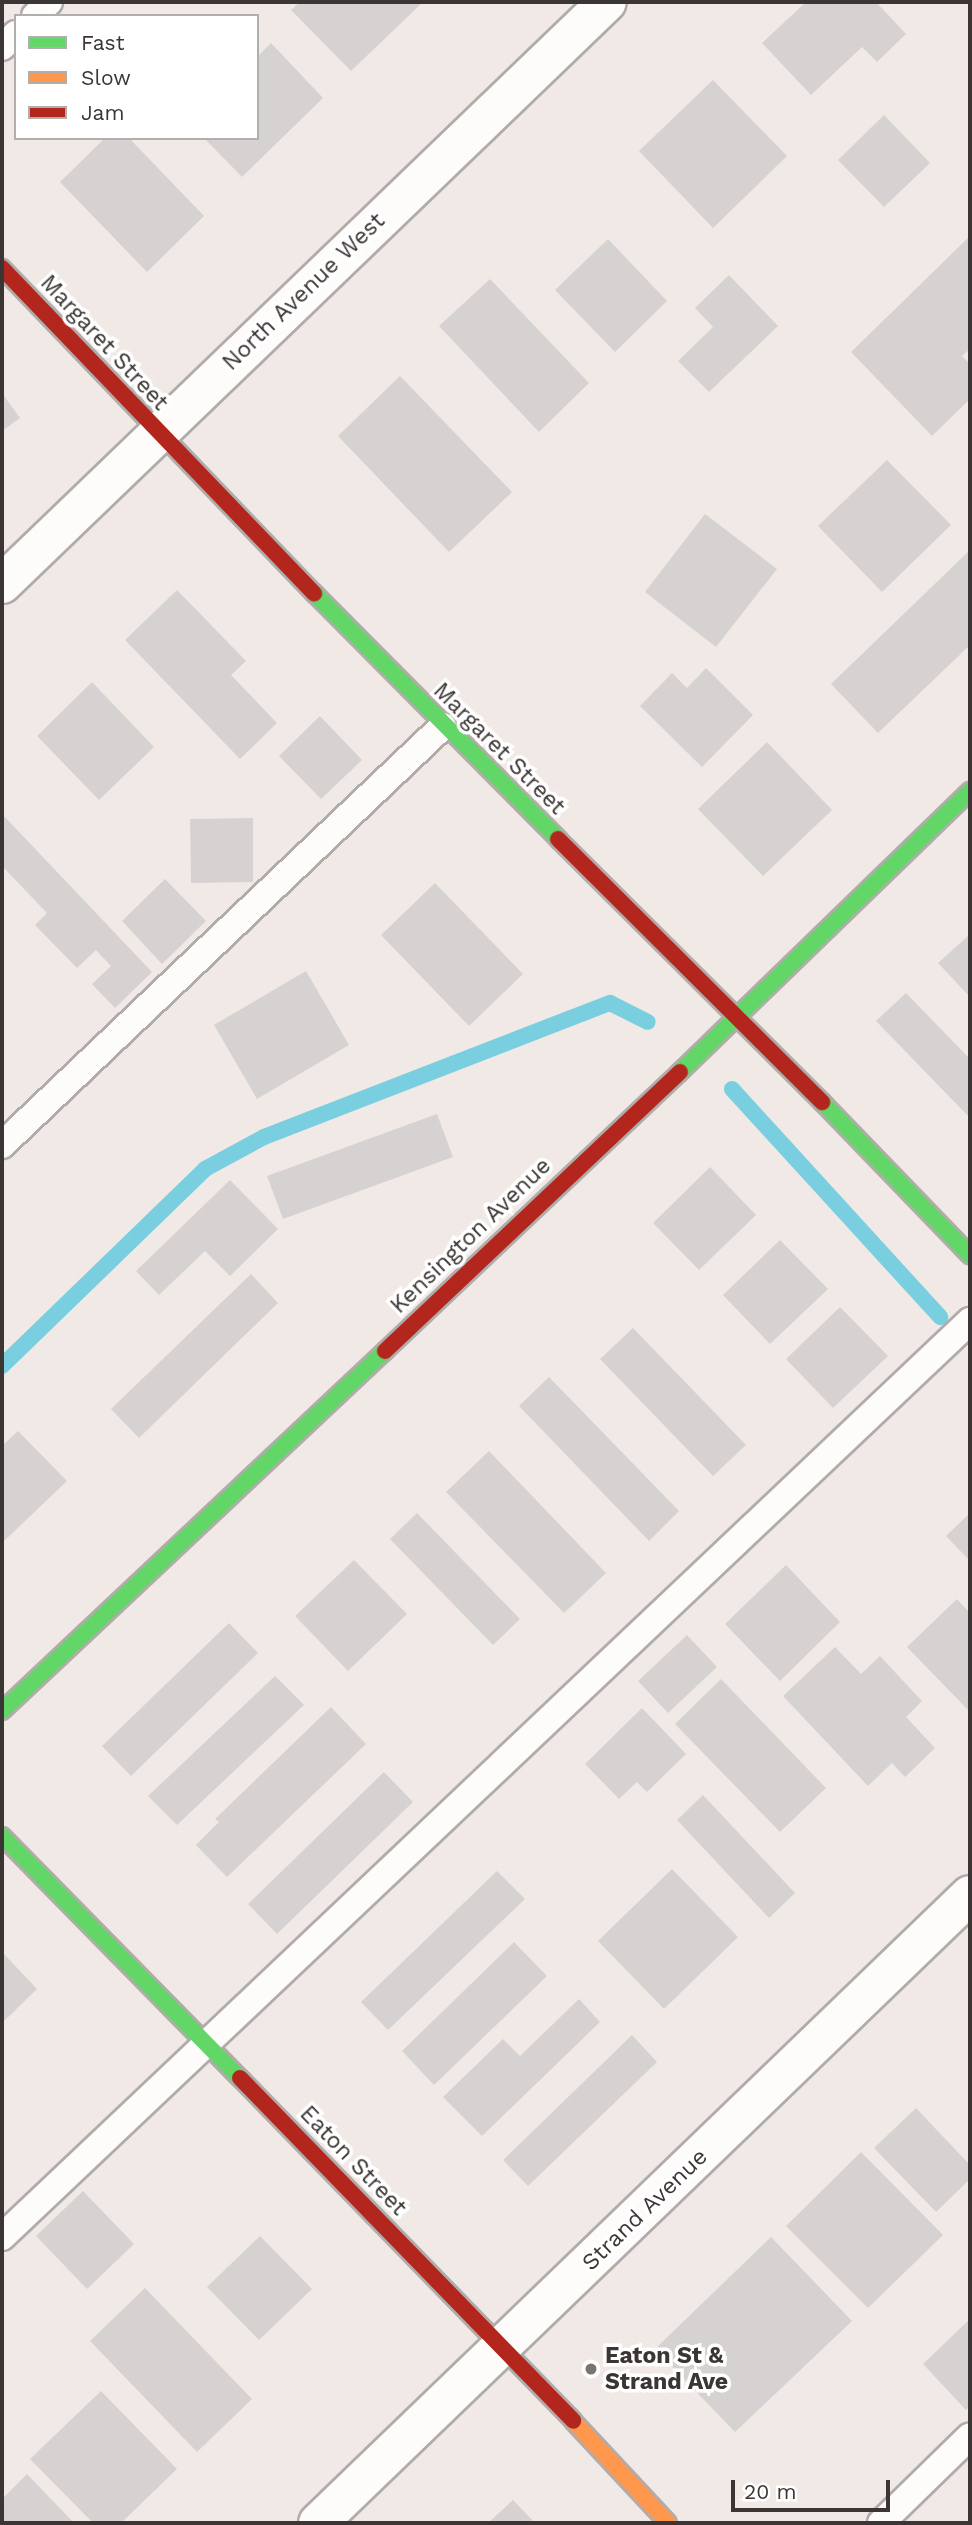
<!DOCTYPE html>
<style>
body{margin:0}
#map{position:relative;width:972px;height:2525px;overflow:hidden;background:#f0e9e6;font-family:"Work Sans",sans-serif}
div>[style]{position:absolute}
[style*='--x']{left:calc(var(--x)*1px);top:calc(var(--y)*1px);width:calc(var(--w)*1px);rotate:calc(var(--a)*1deg)}
.stream>*{height:16px;margin:-8px;padding:0 8px;transform-origin:8px;border-radius:8px;background:#79cfe0}
.building>*{inset:0;background:#d7d2d2}
.roads{filter:drop-shadow(2px 0 #b1acaa) drop-shadow(-2px 0 #b1acaa) drop-shadow(0 2px #b1acaa) drop-shadow(0 -2px #b1acaa)}
.lane>*{height:26px;margin:-13px;padding:0 13px;transform-origin:13px;border-radius:13px;background:#fdfcfb}
.street>*{height:38px;margin:-19px;padding:0 19px;transform-origin:19px;border-radius:19px;background:#fdfcfb}
.fast>*{height:16px;margin:-8px;padding:0 8px;transform-origin:8px;border-radius:8px;background:#63d668}
.slow>*{height:16px;margin:-8px;padding:0 8px;transform-origin:8px;border-radius:8px;background:#ff974d}
.jam>*{height:16px;margin:-8px;padding:0 8px;transform-origin:8px;border-radius:8px;background:#b3261e}
.dots>*{width:19px;height:19px;translate:-50% -50%;box-sizing:border-box;border:4px solid #fff;border-radius:50%}
span{translate:-50% -50%;white-space:nowrap;text-align:center;line-height:1.15;-webkit-text-stroke:7px #fff;paint-order:stroke}
.street-label{font-size:23px;color:#3b3634}
.poi-label{font-size:23px;color:#3b3634;font-weight:700}
.left{translate:0 -50%;text-align:left}
.frame{position:absolute;inset:0;border:4px solid #3b3634;pointer-events:none}
.legend{position:absolute;left:14px;top:14px;width:245px;height:126px;box-sizing:border-box;background:#fff;border:2px solid #b1afae;margin:0;padding:9px 12px;list-style:none;font-size:21px;color:#3b3634}
.legend li{display:flex;align-items:center;gap:14px;height:35px}
.legend b{width:35px;border:2px solid #b1afae}
.scale{position:absolute;left:731px;top:2480px;width:159px;height:32px;box-sizing:border-box;border:4px solid #3b3634;border-top:0;padding-left:9px;font-size:21px;line-height:24px;white-space:nowrap;color:#3b3634;-webkit-text-stroke:5px #fff;paint-order:stroke}
</style>
<div id="map">
<div class="stream">
<div style="--x:732;--y:1089;--w:309;--a:47.6"></div>
<div style="--x:2;--y:1366;--w:283;--a:-44.1"></div>
<div style="--x:205;--y:1169;--w:67;--a:-28.5"></div>
<div style="--x:264;--y:1137;--w:371;--a:-21.2"></div>
<div style="--x:610;--y:1003;--w:42;--a:26.6"></div>
</div>
<div class="building">
<div style="clip-path:polygon(300px 2px,423px 2px,351px 71px,291px 10px)"></div>
<div style="clip-path:polygon(806px 2px,876px 2px,906px 34px,877px 62px,862px 47px,811px 95px,762px 43px)"></div>
<div style="clip-path:polygon(271px 43px,323px 98px,242px 177px,204px 138px,257px 138px,257px 57px)"></div>
<div style="clip-path:polygon(713px 80px,787px 156px,713px 228px,639px 151px)"></div>
<div style="clip-path:polygon(884px 115px,930px 163px,884px 207px,838px 160px)"></div>
<div style="clip-path:polygon(105px 138px,129px 138px,204px 216px,147px 272px,60px 182px)"></div>
<div style="clip-path:polygon(970px 236px,970px 349px,962px 356px,970px 364px,970px 399px,932px 436px,851px 352px)"></div>
<div style="clip-path:polygon(608px 239px,667px 301px,615px 352px,555px 290px)"></div>
<div style="clip-path:polygon(729px 275px,778px 326px,709px 392px,678px 361px,713px 327px,695px 308px)"></div>
<div style="clip-path:polygon(490px 279px,589px 383px,539px 432px,439px 326px)"></div>
<div style="clip-path:polygon(400px 376px,512px 492px,449px 552px,338px 436px)"></div>
<div style="clip-path:polygon(2px 393px,20px 418px,2px 431px)"></div>
<div style="clip-path:polygon(887px 460px,951px 525px,882px 592px,818px 526px)"></div>
<div style="clip-path:polygon(705px 514px,777px 569px,716px 647px,645px 592px)"></div>
<div style="clip-path:polygon(970px 550px,970px 645px,878px 733px,831px 684px)"></div>
<div style="clip-path:polygon(177px 590px,246px 661px,231px 675px,277px 723px,240px 759px,125px 640px)"></div>
<div style="clip-path:polygon(706px 668px,753px 715px,702px 767px,640px 706px,672px 673px,687px 688px)"></div>
<div style="clip-path:polygon(92px 682px,154px 747px,99px 800px,37px 736px)"></div>
<div style="clip-path:polygon(320px 716px,362px 760px,321px 799px,279px 756px)"></div>
<div style="clip-path:polygon(767px 742px,832px 810px,763px 876px,698px 809px)"></div>
<div style="clip-path:polygon(2px 814px,152px 972px,115px 1008px,92px 984px,111px 966px,96px 950px,77px 968px,35px 925px,47px 913px,2px 866px)"></div>
<div style="clip-path:polygon(253px 818px,253px 882px,191px 883px,190px 819px)"></div>
<div style="clip-path:polygon(165px 879px,206px 921px,162px 964px,122px 921px)"></div>
<div style="clip-path:polygon(435px 883px,523px 974px,469px 1026px,381px 935px)"></div>
<div style="clip-path:polygon(968px 936px,970px 938px,970px 997px,938px 963px)"></div>
<div style="clip-path:polygon(306px 971px,349px 1045px,257px 1099px,214px 1025px)"></div>
<div style="clip-path:polygon(906px 993px,970px 1059px,970px 1118px,876px 1021px)"></div>
<div style="clip-path:polygon(437px 1114px,453px 1157px,283px 1219px,267px 1176px)"></div>
<div style="clip-path:polygon(710px 1167px,756px 1215px,699px 1270px,653px 1223px)"></div>
<div style="clip-path:polygon(230px 1180px,278px 1229px,230px 1276px,205px 1251px,159px 1295px,136px 1271px)"></div>
<div style="clip-path:polygon(780px 1240px,828px 1289px,770px 1344px,723px 1295px)"></div>
<div style="clip-path:polygon(251px 1274px,278px 1303px,139px 1438px,111px 1409px)"></div>
<div style="clip-path:polygon(840px 1307px,888px 1356px,833px 1408px,786px 1359px)"></div>
<div style="clip-path:polygon(633px 1328px,746px 1445px,713px 1476px,600px 1359px)"></div>
<div style="clip-path:polygon(549px 1377px,679px 1511px,649px 1541px,519px 1406px)"></div>
<div style="clip-path:polygon(18px 1431px,67px 1481px,2px 1543px,2px 1446px)"></div>
<div style="clip-path:polygon(489px 1451px,606px 1573px,564px 1613px,446px 1492px)"></div>
<div style="clip-path:polygon(417px 1513px,520px 1619px,493px 1645px,390px 1539px)"></div>
<div style="clip-path:polygon(970px 1513px,970px 1561px,946px 1536px)"></div>
<div style="clip-path:polygon(354px 1560px,407px 1614px,348px 1671px,295px 1616px)"></div>
<div style="clip-path:polygon(786px 1565px,840px 1622px,780px 1681px,725px 1624px)"></div>
<div style="clip-path:polygon(957px 1599px,970px 1613px,970px 1712px,907px 1647px)"></div>
<div style="clip-path:polygon(229px 1623px,258px 1653px,131px 1776px,102px 1746px)"></div>
<div style="clip-path:polygon(687px 1635px,717px 1667px,668px 1713px,638px 1681px)"></div>
<div style="clip-path:polygon(835px 1647px,861px 1674px,880px 1656px,922px 1701px,906px 1717px,935px 1748px,905px 1777px,892px 1763px,868px 1786px,783px 1696px)"></div>
<div style="clip-path:polygon(275px 1676px,304px 1705px,177px 1825px,148px 1796px)"></div>
<div style="clip-path:polygon(721px 1679px,826px 1788px,780px 1832px,675px 1724px)"></div>
<div style="clip-path:polygon(331px 1707px,366px 1744px,227px 1877px,196px 1845px,219px 1822px,215px 1819px)"></div>
<div style="clip-path:polygon(642px 1708px,686px 1754px,647px 1792px,637px 1782px,619px 1799px,585px 1764px)"></div>
<div style="clip-path:polygon(384px 1772px,413px 1802px,277px 1934px,248px 1904px)"></div>
<div style="clip-path:polygon(703px 1795px,795px 1893px,769px 1918px,677px 1820px)"></div>
<div style="clip-path:polygon(672px 1869px,738px 1937px,664px 2009px,598px 1941px)"></div>
<div style="clip-path:polygon(497px 1871px,525px 1899px,388px 2030px,361px 2002px)"></div>
<div style="clip-path:polygon(514px 1942px,547px 1976px,434px 2085px,402px 2051px)"></div>
<div style="clip-path:polygon(2px 1952px,37px 1989px,2px 2023px)"></div>
<div style="clip-path:polygon(579px 1999px,600px 2022px,482px 2136px,443px 2097px,503px 2039px,520px 2056px)"></div>
<div style="clip-path:polygon(632px 2035px,657px 2062px,528px 2186px,503px 2160px)"></div>
<div style="clip-path:polygon(916px 2108px,970px 2165px,970px 2179px,936px 2212px,874px 2148px)"></div>
<div style="clip-path:polygon(861px 2152px,943px 2235px,868px 2308px,786px 2226px)"></div>
<div style="clip-path:polygon(83px 2191px,134px 2244px,87px 2289px,36px 2236px)"></div>
<div style="clip-path:polygon(260px 2236px,312px 2289px,259px 2340px,207px 2287px)"></div>
<div style="clip-path:polygon(771px 2237px,852px 2321px,735px 2432px,655px 2349px)"></div>
<div style="clip-path:polygon(145px 2288px,252px 2399px,197px 2452px,90px 2341px)"></div>
<div style="clip-path:polygon(970px 2319px,970px 2406px,966px 2410px,923px 2364px)"></div>
<div style="clip-path:polygon(101px 2391px,177px 2469px,121px 2523px,93px 2523px,30px 2459px)"></div>
<div style="clip-path:polygon(27px 2474px,74px 2523px,2px 2523px,2px 2499px)"></div>
<div style="clip-path:polygon(513px 2500px,535px 2523px,488px 2523px)"></div>
</div>
<div class="roads">
<div class="lane">
<div style="--x:35;--y:16;--w:20;--a:-45"></div>
<div style="--x:2;--y:47;--w:19;--a:-43"></div>
<div style="--x:2;--y:1145;--w:608;--a:-43.53"></div>
<div style="--x:2;--y:2237;--w:1333;--a:-43.42"></div>
<div style="--x:881;--y:2523;--w:124;--a:-44.3"></div>
</div>
<div class="street">
<div style="--x:2;--y:584;--w:839;--a:-43.89"></div>
<div style="--x:318;--y:2523;--w:905;--a:-43.93"></div>
</div>
<div class="fast">
<div style="--x:314;--y:593;--w:346;--a:45.2"></div>
<div style="--x:680;--y:1072;--w:404;--a:-44.1"></div>
<div style="--x:822;--y:1102;--w:213;--a:46"></div>
<div style="--x:2;--y:1711;--w:526;--a:-43.23"></div>
<div style="--x:2;--y:1836;--w:339;--a:45.5"></div>
</div>
<div class="slow">
<div style="--x:573;--y:2421;--w:139;--a:47"></div>
</div>
<div class="jam">
<div style="--x:2;--y:268;--w:451;--a:46.2"></div>
<div style="--x:558;--y:839;--w:373;--a:44.9"></div>
<div style="--x:385;--y:1351;--w:406;--a:-43.4"></div>
<div style="--x:240;--y:2078;--w:478;--a:45.8"></div>
</div>
</div>
<div class="dots">
<div style="left:591px;top:2369px;background:#7a7572"></div>
</div>
<div class="street-label">
<span style="left:304px;top:292px;rotate:-44deg">North Avenue West</span>
<span style="left:104px;top:343px;rotate:47deg">Margaret Street</span>
<span style="left:499px;top:749px;rotate:45deg">Margaret Street</span>
<span style="left:471px;top:1236px;rotate:-44deg">Kensington Avenue</span>
<span style="left:353px;top:2161px;rotate:46deg">Eaton Street</span>
<span style="left:645px;top:2210px;rotate:-44deg">Strand Avenue</span>
</div>
<div class="poi-label">
<span class="left" style="left:605px;top:2369px">Eaton St &amp;<br>Strand Ave</span>
</div>
<div class="frame"></div>
<ul class="legend">
<li><b style="height:9px;background:#63d668"></b>Fast</li>
<li><b style="height:9px;background:#ff974d"></b>Slow</li>
<li><b style="height:9px;background:#b3261e"></b>Jam</li>
</ul>
<div class="scale">20 m</div>
</div>
